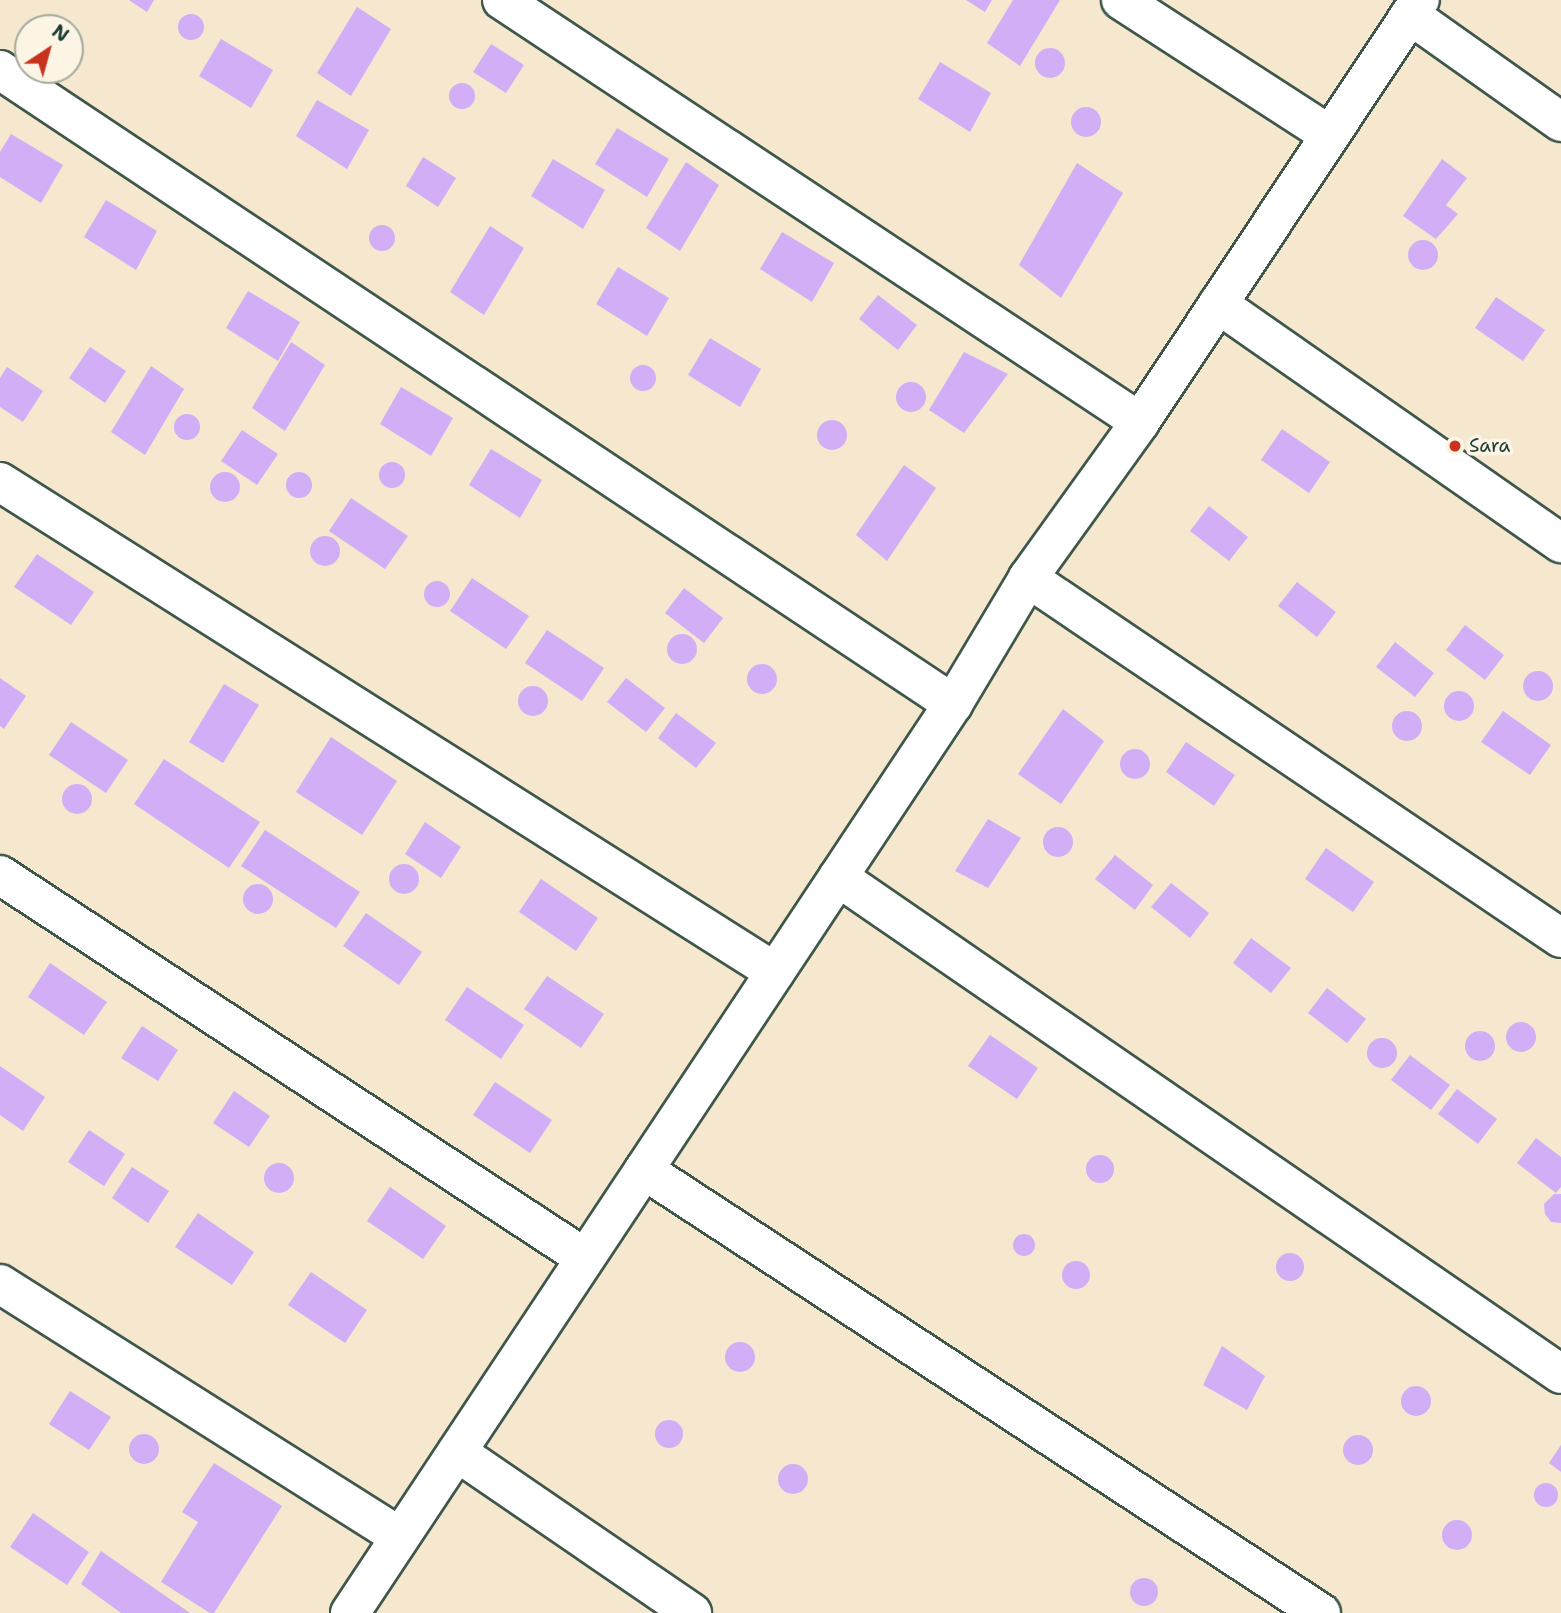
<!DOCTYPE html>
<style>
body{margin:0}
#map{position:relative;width:1561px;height:1613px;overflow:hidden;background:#f5e8cf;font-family:"Shantell Sans",sans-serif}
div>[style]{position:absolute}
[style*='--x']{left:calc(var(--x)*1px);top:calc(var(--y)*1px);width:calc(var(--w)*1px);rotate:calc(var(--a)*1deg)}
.building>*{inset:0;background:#d2aef6}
.round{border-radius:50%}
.roads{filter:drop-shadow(2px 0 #3f574b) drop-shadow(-2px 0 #3f574b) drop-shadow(0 2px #3f574b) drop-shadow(0 -2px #3f574b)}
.minor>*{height:38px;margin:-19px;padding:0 19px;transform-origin:19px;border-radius:19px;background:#fff}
.dots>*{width:19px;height:19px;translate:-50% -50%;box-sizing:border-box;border:4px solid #fcf5e5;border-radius:50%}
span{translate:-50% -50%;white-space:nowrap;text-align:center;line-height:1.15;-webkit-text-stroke:7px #fcf5e5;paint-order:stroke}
.poi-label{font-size:19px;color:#1f3d34}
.left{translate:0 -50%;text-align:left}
.north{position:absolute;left:14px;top:14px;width:70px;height:70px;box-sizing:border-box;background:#fcf5e5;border:2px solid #a4ab9e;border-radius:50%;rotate:36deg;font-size:19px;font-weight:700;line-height:28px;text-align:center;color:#1f3d34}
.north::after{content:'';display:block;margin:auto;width:24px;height:32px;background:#c8321e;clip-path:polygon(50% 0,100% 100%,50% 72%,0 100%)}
</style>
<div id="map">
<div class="building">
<div style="clip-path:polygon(129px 0,154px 0,147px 12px)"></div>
<div style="clip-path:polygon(966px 0,992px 0,985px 12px)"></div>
<div style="clip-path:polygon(1013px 0,1060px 0,1020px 66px,987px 43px)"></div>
<div style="clip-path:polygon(357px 7px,391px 29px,351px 96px,317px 73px)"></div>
<div class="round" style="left:178px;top:14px;width:26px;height:26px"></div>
<div style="clip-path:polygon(221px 39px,273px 70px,251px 108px,199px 76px)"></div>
<div style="clip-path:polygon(491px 44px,524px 65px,506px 93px,473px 72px)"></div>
<div class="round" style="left:1035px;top:48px;width:30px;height:30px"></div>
<div style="clip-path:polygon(940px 62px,991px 93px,970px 132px,918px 99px)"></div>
<div class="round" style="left:449px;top:83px;width:26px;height:26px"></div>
<div style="clip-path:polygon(317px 100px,369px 130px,347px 169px,296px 136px)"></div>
<div class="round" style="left:1071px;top:107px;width:30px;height:30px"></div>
<div style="clip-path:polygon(617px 128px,669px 159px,647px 197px,595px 164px)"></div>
<div style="clip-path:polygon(11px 134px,63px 165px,41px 203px,0 177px,0 152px)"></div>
<div style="clip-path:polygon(423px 157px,456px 178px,438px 207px,406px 186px)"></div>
<div style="clip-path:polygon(553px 159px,605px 190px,583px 229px,531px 196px)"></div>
<div style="clip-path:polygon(1442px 159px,1467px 178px,1446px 205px,1458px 214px,1436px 239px,1403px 216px)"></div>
<div style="clip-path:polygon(686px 162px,719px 185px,680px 251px,646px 228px)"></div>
<div style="clip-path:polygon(1077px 163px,1123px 193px,1061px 298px,1019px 265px)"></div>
<div style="clip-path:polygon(106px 200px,157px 231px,136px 270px,84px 237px)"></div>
<div class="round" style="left:369px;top:225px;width:26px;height:26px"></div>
<div style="clip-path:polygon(490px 226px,524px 248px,484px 315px,450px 292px)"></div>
<div style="clip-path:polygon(782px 232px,834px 263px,812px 302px,760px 269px)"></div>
<div class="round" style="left:1408px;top:240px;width:30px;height:30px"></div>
<div style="clip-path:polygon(618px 267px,669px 298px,647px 336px,596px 304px)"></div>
<div style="clip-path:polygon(248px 291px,300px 322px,278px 361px,226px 328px)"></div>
<div style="clip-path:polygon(878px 295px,917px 325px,898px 350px,859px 319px)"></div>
<div style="clip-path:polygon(1496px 297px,1545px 330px,1523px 361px,1475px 328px)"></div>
<div style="clip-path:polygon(710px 338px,761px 369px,740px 407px,688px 375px)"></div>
<div style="clip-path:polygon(291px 342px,325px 365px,285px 431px,252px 408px)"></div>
<div style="clip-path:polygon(90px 347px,126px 371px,105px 403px,69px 378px)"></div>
<div style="clip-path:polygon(964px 352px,1008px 374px,964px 433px,929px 410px)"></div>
<div class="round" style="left:630px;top:365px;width:26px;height:26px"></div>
<div style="clip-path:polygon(151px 366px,184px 389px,145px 455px,111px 432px)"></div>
<div style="clip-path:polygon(7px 367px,43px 391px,23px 422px,0 407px,0 378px)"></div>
<div class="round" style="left:896px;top:382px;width:30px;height:30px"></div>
<div style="clip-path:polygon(401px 387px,453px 418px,431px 456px,380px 424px)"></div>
<div class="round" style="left:174px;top:414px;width:26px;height:26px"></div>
<div class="round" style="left:817px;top:420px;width:30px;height:30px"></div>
<div style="clip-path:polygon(1282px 429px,1330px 462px,1309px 493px,1261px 460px)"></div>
<div style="clip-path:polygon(242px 430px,278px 454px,257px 485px,221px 461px)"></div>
<div style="clip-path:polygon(491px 449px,542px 480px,520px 518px,469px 485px)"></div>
<div class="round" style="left:379px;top:462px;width:26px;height:26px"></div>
<div style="clip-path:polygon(904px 465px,936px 488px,887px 561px,856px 535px)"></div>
<div class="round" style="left:286px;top:472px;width:26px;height:26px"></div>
<div class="round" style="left:210px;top:472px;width:30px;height:30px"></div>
<div style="clip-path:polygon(351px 498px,408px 536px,385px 569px,329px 531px)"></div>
<div style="clip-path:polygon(1209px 506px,1248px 537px,1229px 561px,1190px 531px)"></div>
<div class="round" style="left:310px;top:536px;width:30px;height:30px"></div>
<div style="clip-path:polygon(37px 554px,94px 592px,71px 625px,14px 587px)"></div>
<div style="clip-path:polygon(472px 578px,529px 616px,506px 649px,450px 611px)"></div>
<div class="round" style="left:424px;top:581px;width:26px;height:26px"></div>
<div style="clip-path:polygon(1297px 582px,1336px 612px,1317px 637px,1278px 606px)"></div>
<div style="clip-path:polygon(684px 588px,723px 618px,704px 643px,665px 613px)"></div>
<div style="clip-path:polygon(1465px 625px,1504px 655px,1485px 680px,1446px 650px)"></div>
<div style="clip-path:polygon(547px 630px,604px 668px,582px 701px,525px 663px)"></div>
<div class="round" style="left:667px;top:634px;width:30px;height:30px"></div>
<div style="clip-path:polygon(1395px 642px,1434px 673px,1415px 697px,1376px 667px)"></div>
<div class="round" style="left:747px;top:664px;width:30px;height:30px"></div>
<div class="round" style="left:1523px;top:671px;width:30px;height:30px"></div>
<div style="clip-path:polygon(0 678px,26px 696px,4px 729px,0 726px)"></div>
<div style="clip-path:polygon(626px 678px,665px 708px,646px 732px,607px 702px)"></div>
<div style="clip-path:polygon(224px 684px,259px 705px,223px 763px,189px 742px)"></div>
<div class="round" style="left:518px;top:686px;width:30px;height:30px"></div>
<div class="round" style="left:1444px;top:691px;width:30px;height:30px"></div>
<div style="clip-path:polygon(1063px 709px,1104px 741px,1061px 804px,1018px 774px)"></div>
<div style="clip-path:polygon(1503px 711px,1551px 745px,1530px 775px,1481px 742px)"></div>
<div class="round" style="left:1392px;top:711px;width:30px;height:30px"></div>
<div style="clip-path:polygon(676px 713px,716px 743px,696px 768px,658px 738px)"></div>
<div style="clip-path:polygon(71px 722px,128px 760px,106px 793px,49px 755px)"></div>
<div style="clip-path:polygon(331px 737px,397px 781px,362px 835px,296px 792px)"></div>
<div style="clip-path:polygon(1186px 742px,1235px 775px,1214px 806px,1166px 772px)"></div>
<div class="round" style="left:1120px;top:749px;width:30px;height:30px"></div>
<div style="clip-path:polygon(164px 759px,260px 822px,229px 868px,134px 804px)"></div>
<div class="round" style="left:62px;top:784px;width:30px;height:30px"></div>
<div style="clip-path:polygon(988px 819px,1021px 838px,988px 888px,955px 871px)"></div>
<div style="clip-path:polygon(425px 822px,461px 847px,441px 878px,405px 854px)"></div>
<div class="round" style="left:1043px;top:827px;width:30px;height:30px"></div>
<div style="clip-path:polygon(265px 830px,360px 892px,336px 928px,241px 866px)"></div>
<div style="clip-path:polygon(1326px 848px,1374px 882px,1353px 912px,1305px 879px)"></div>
<div style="clip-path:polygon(1115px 855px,1153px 885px,1135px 910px,1095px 879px)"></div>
<div class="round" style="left:389px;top:864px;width:30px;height:30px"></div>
<div style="clip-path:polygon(541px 879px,598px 918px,576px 951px,519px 912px)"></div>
<div style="clip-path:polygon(1171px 883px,1209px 913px,1190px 938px,1151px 907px)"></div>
<div class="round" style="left:243px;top:884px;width:30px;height:30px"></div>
<div style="clip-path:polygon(366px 913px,422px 952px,399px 985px,343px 946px)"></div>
<div style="clip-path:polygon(1251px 938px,1291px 968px,1271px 993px,1233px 963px)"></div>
<div style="clip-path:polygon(50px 963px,107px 1002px,84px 1035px,28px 997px)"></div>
<div style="clip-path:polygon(547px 976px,604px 1014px,581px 1048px,524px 1009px)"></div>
<div style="clip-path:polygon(467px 987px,524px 1025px,501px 1059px,445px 1020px)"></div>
<div style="clip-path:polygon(1327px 988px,1366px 1019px,1347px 1043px,1308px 1013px)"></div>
<div class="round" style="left:1506px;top:1022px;width:30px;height:30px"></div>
<div style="clip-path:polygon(142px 1026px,178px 1050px,158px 1081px,121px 1058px)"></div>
<div class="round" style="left:1465px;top:1031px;width:30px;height:30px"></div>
<div style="clip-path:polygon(990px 1035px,1038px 1068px,1017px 1099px,968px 1066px)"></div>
<div class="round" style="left:1367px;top:1038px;width:30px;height:30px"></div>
<div style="clip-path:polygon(1410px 1055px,1450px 1085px,1431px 1110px,1391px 1080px)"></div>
<div style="clip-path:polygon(0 1066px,45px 1097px,23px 1131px,0 1115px)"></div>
<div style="clip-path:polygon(495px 1082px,552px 1120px,530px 1153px,473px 1115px)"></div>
<div style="clip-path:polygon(1457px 1089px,1497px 1119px,1478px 1144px,1438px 1114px)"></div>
<div style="clip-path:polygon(234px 1091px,270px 1116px,249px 1147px,213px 1123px)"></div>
<div style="clip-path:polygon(89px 1130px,125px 1154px,104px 1186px,68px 1162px)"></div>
<div style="clip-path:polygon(1536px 1138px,1561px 1157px,1561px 1187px,1556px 1193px,1517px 1163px)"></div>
<div class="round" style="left:1086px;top:1155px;width:28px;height:28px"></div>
<div class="round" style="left:264px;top:1163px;width:30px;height:30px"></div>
<div style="clip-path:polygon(132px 1167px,169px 1191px,148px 1223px,112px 1198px)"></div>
<div style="clip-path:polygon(390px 1187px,446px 1226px,423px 1259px,367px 1221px)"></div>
<div style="clip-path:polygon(1554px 1194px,1561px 1194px,1561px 1223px,1551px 1222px,1545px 1214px,1544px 1204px)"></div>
<div style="clip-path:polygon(198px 1213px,254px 1252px,232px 1285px,175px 1247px)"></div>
<div class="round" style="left:1013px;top:1234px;width:22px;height:22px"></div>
<div class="round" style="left:1276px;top:1253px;width:28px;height:28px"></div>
<div class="round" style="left:1062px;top:1261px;width:28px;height:28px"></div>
<div style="clip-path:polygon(311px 1272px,367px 1310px,345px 1343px,288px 1305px)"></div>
<div class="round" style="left:725px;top:1342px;width:30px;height:30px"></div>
<div style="clip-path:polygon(1222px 1346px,1265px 1376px,1247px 1410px,1203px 1385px)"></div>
<div class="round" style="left:1401px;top:1386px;width:30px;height:30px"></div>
<div style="clip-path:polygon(70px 1391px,111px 1417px,89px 1450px,49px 1424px)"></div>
<div class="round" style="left:655px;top:1420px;width:28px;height:28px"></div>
<div class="round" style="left:129px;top:1434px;width:30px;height:30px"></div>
<div class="round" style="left:1343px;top:1435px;width:30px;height:30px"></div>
<div style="clip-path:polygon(1561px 1445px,1561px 1472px,1549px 1463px)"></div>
<div style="clip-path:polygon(214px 1463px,282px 1506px,214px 1613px,210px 1613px,161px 1582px,198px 1522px,182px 1512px)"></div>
<div class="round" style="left:778px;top:1464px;width:30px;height:30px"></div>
<div class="round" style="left:1534px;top:1483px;width:24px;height:24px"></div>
<div style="clip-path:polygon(33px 1513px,89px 1552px,67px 1585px,10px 1547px)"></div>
<div class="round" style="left:1442px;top:1520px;width:30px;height:30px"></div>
<div style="clip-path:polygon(101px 1551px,190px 1613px,121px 1613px,81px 1584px)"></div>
<div class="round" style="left:1130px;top:1578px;width:28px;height:28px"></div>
</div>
<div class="roads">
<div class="minor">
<div style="--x:502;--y:0;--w:765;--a:33.48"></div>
<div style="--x:1121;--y:0;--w:249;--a:32.9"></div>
<div style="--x:1410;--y:15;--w:185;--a:35.3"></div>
<div style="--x:0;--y:70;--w:1145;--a:33.63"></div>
<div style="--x:1218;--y:304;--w:418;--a:34.9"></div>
<div style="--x:0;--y:482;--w:917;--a:32.3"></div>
<div style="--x:1028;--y:578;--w:643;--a:34.04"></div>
<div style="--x:0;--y:875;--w:699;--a:33.21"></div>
<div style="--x:838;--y:877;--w:877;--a:34.51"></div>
<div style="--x:644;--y:1170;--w:809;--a:33.2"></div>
<div style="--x:0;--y:1284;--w:473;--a:32.3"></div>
<div style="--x:457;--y:1452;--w:285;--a:34.4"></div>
<div style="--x:350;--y:1613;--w:1091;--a:-56.44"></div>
<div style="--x:953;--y:704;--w:147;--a:-59.2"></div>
<div style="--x:1028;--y:578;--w:192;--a:-54.3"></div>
<div style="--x:1140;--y:422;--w:506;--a:-56.44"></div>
</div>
</div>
<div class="dots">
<div style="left:1455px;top:446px;background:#c8321e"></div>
</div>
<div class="poi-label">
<span class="left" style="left:1469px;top:446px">Sara</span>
</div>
<div class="north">N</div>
</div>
